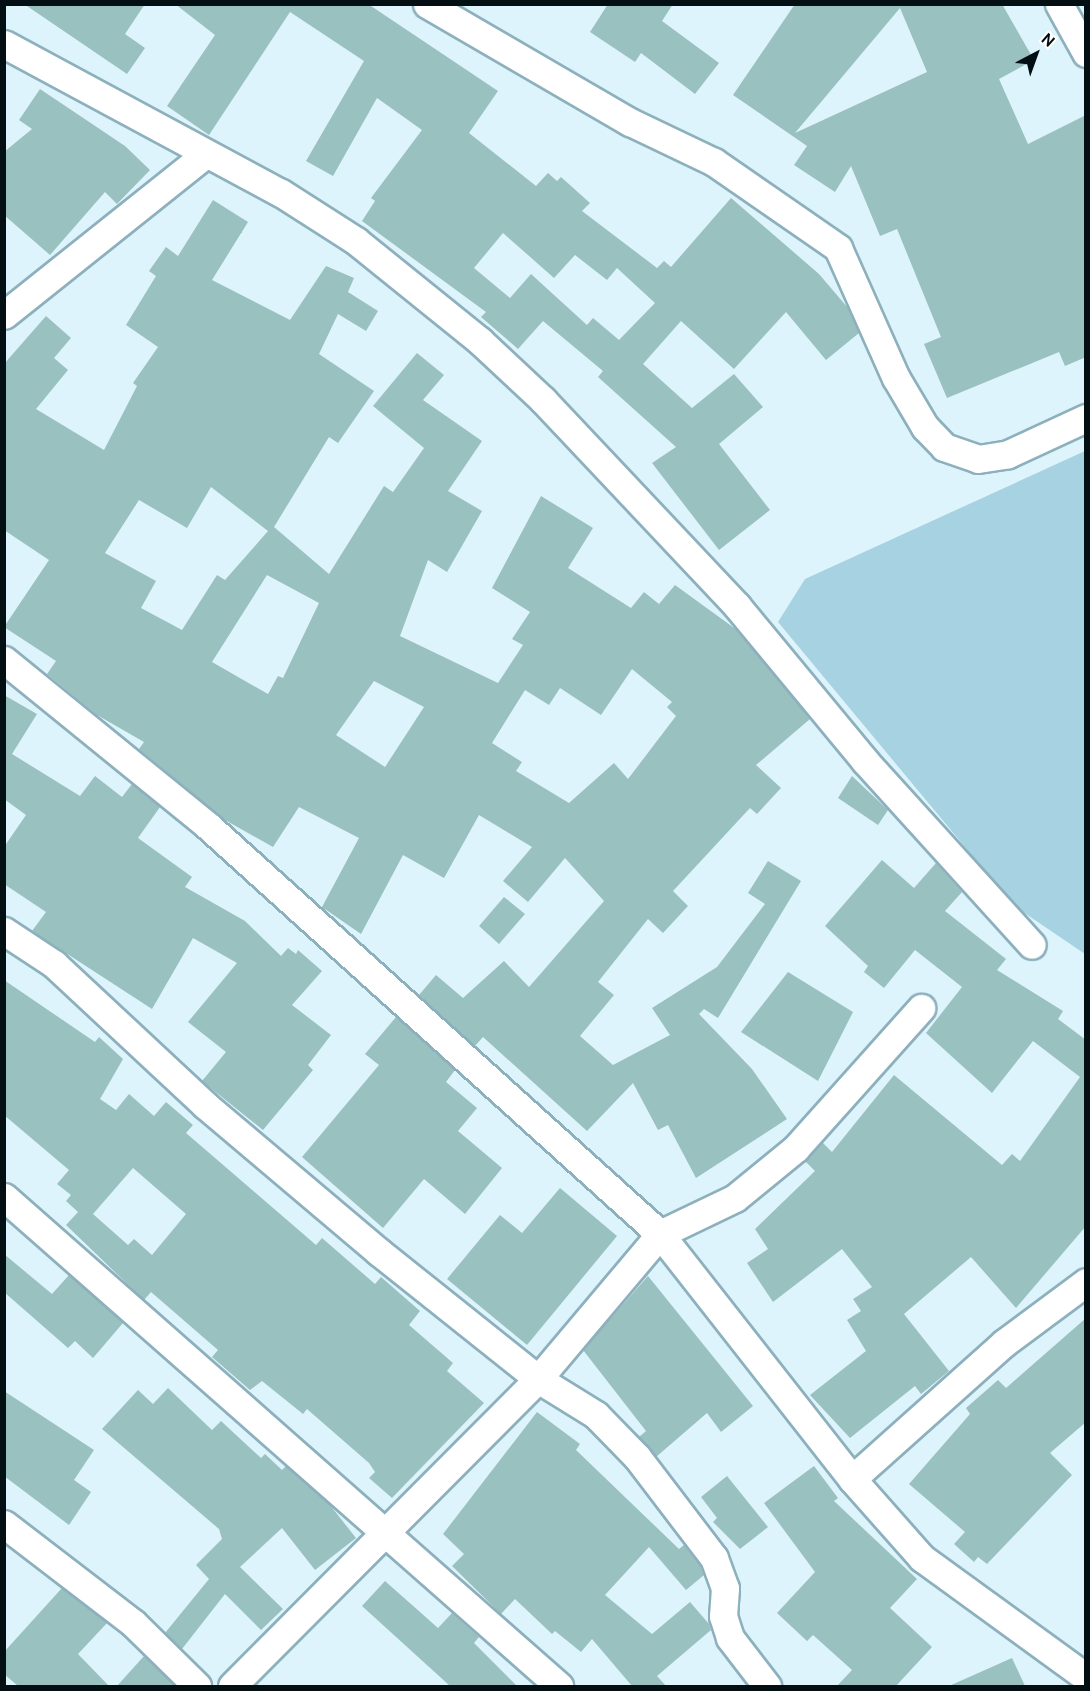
<!DOCTYPE html>
<style>
body{margin:0}
#map{position:relative;width:1090px;height:1691px;overflow:hidden;background:#def4fc;font-family:Cabin,sans-serif}
div>[style]{position:absolute}
[style*='--x']{left:calc(var(--x)*1px);top:calc(var(--y)*1px);width:calc(var(--w)*1px);rotate:calc(var(--a)*1deg)}
.green>*{inset:0;background:#a7d2e1}
.building>*{inset:0;background:#99c1bf}
.roads{filter:drop-shadow(2px 0 #8db0bd) drop-shadow(-2px 0 #8db0bd) drop-shadow(0 2px #8db0bd) drop-shadow(0 -2px #8db0bd)}
.minor>*{height:27px;margin:-13.5px;padding:0 13.5px;transform-origin:13.5px;border-radius:13.5px;background:#fff}
span{translate:-50% -50%;white-space:nowrap;text-align:center;line-height:1.15;-webkit-text-stroke:5px #fff;paint-order:stroke}
.frame{position:absolute;inset:0;border:6px solid #030f13;pointer-events:none}
.north{position:absolute;left:1006px;top:24px;width:60px;height:60px;-webkit-text-stroke:4px #fff;paint-order:stroke;rotate:41deg;font-size:16px;font-weight:700;line-height:24px;text-align:center;color:#030f13}
.north::after{content:'';display:block;margin:auto;width:21px;height:27px;background:#030f13;clip-path:polygon(50% 0,100% 100%,50% 72%,0 100%)}
</style>
<div id="map">
<div class="green">
<div style="clip-path:polygon(1085px 451px,1085px 954px,1014px 906px,778px 622px,805px 579px)"></div>
</div>
<div class="building">
<div style="clip-path:polygon(24px 4px,145px 4px,125px 34px,145px 48px,127px 74px)"></div>
<div style="clip-path:polygon(evenodd,175px 4px,368px 4px,498px 91px,469px 133px,536px 186px,548px 173px,557px 181px,561px 177px,590px 203px,582px 211px,657px 268px,664px 261px,671px 267px,731px 198px,819px 274px,848px 308px,859px 333px,826px 360px,786px 312px,734px 369px,681px 321px,643px 364px,692px 408px,734px 374px,763px 407px,719px 444px,770px 510px,719px 550px,652px 463px,676px 447px,598px 377px,603px 371px,543px 321px,518px 349px,481px 317px,486px 312px,362px 221px,375px 201px,371px 198px,422px 130px,377px 98px,333px 176px,306px 161px,364px 61px,290px 12px,209px 135px,167px 106px,215px 35px,175px 4px,503px 233px,554px 278px,575px 255px,607px 280px,617px 268px,655px 303px,619px 340px,593px 318px,587px 325px,531px 274px,510px 298px,474px 268px,503px 233px)"></div>
<div style="clip-path:polygon(608px 4px,673px 4px,662px 21px,719px 63px,695px 94px,641px 53px,635px 62px,590px 32px)"></div>
<div style="clip-path:polygon(evenodd,795px 4px,1002px 4px,1034px 60px,999px 79px,1028px 144px,1086px 115px,1086px 357px,1065px 366px,1059px 352px,947px 398px,924px 344px,941px 337px,897px 229px,880px 236px,851px 166px,835px 192px,794px 165px,807px 146px,733px 95px,795px 4px,900px 8px,927px 72px,795px 133px,900px 8px)"></div>
<div style="clip-path:polygon(40px 89px,125px 146px,150px 170px,117px 204px,105px 192px,50px 255px,4px 215px,4px 152px,32px 129px,19px 120px)"></div>
<div style="clip-path:polygon(evenodd,213px 200px,248px 222px,212px 280px,290px 320px,326px 266px,354px 278px,348px 292px,378px 311px,366px 331px,338px 314px,319px 354px,374px 391px,338px 443px,329px 437px,274px 527px,329px 574px,384px 486px,393px 492px,424px 448px,373px 406px,417px 353px,444px 375px,423px 400px,482px 441px,448px 491px,482px 511px,447px 572px,428px 560px,400px 636px,498px 683px,523px 645px,512px 639px,530px 612px,492px 588px,541px 496px,593px 528px,568px 568px,631px 608px,644px 592px,659px 604px,675px 585px,737px 630px,810px 719px,756px 765px,781px 788px,757px 814px,750px 808px,673px 891px,688px 906px,663px 933px,648px 919px,598px 982px,614px 995px,580px 1036px,613px 1065px,670px 1035px,652px 1008px,717px 967px,765px 904px,748px 893px,768px 861px,801px 881px,718px 1018px,704px 1009px,699px 1014px,752px 1069px,787px 1119px,696px 1178px,668px 1125px,658px 1130px,633px 1083px,587px 1131px,483px 1037px,475px 1046px,419px 995px,436px 975px,463px 998px,504px 961px,529px 987px,604px 901px,565px 858px,528px 902px,503px 881px,532px 847px,479px 815px,444px 878px,403px 855px,361px 934px,322px 907px,359px 838px,299px 807px,273px 847px,225px 820px,139px 749px,144px 742px,97px 715px,47px 674px,56px 661px,4px 627px,49px 560px,4px 530px,4px 364px,46px 316px,71px 338px,54px 358px,68px 370px,36px 409px,104px 450px,137px 386px,133px 383px,158px 347px,126px 325px,156px 276px,149px 271px,166px 247px,178px 256px,213px 200px,211px 487px,268px 531px,225px 580px,217px 575px,182px 630px,141px 608px,156px 581px,105px 553px,139px 500px,187px 528px,211px 487px,213px 200px,267px 575px,319px 603px,283px 678px,278px 676px,268px 694px,212px 662px,267px 575px,213px 200px,632px 669px,672px 702px,667px 707px,676px 716px,628px 779px,614px 763px,569px 803px,516px 771px,522px 762px,492px 743px,525px 690px,549px 705px,560px 688px,601px 715px,632px 669px,213px 200px,374px 681px,424px 707px,385px 767px,336px 735px,374px 681px)"></div>
<div style="clip-path:polygon(4px 695px,37px 714px,12px 754px,80px 796px,95px 776px,122px 797px,132px 784px,160px 807px,138px 838px,192px 877px,185px 887px,245px 921px,281px 956px,288px 948px,296px 954px,298px 950px,322px 971px,292px 1005px,331px 1035px,308px 1065px,313px 1070px,263px 1130px,202px 1081px,226px 1052px,188px 1022px,237px 963px,193px 938px,152px 1009px,32px 931px,46px 912px,4px 884px,4px 847px,26px 815px,4px 799px)"></div>
<div style="clip-path:polygon(852px 776px,888px 810px,878px 825px,838px 798px)"></div>
<div style="clip-path:polygon(882px 860px,914px 888px,936px 863px,962px 892px,945px 911px,1006px 959px,997px 970px,1063px 1011px,1058px 1019px,1086px 1040px,1086px 1226px,1016px 1308px,971px 1257px,904px 1314px,949px 1371px,921px 1394px,915px 1386px,850px 1438px,810px 1395px,866px 1351px,847px 1320px,861px 1311px,853px 1299px,872px 1287px,842px 1249px,773px 1302px,747px 1263px,768px 1249px,755px 1229px,815px 1171px,805px 1161px,822px 1142px,832px 1152px,894px 1075px,1002px 1165px,1012px 1154px,1020px 1161px,1080px 1077px,1033px 1041px,992px 1093px,926px 1033px,962px 987px,915px 950px,884px 988px,864px 972px,868px 966px,825px 926px)"></div>
<div style="clip-path:polygon(504px 897px,525px 914px,499px 944px,479px 926px)"></div>
<div style="clip-path:polygon(788px 972px,853px 1012px,818px 1081px,741px 1032px)"></div>
<div style="clip-path:polygon(evenodd,4px 980px,95px 1042px,99px 1037px,123px 1059px,100px 1099px,116px 1110px,129px 1094px,154px 1116px,166px 1102px,193px 1125px,186px 1133px,316px 1245px,322px 1238px,375px 1284px,381px 1277px,420px 1311px,409px 1325px,453px 1363px,447px 1371px,484px 1403px,392px 1498px,369px 1478px,375px 1472px,369px 1463px,307px 1409px,303px 1414px,262px 1381px,250px 1390px,212px 1357px,218px 1350px,151px 1292px,144px 1300px,66px 1225px,78px 1212px,66px 1201px,71px 1195px,57px 1184px,69px 1170px,4px 1115px,4px 980px,133px 1168px,186px 1214px,152px 1255px,134px 1239px,128px 1245px,93px 1214px,133px 1168px)"></div>
<div style="clip-path:polygon(396px 1017px,455px 1070px,446px 1082px,477px 1108px,458px 1131px,502px 1168px,465px 1214px,424px 1179px,383px 1228px,302px 1157px,379px 1065px,365px 1054px)"></div>
<div style="clip-path:polygon(560px 1188px,617px 1236px,527px 1345px,447px 1279px,500px 1215px,522px 1233px)"></div>
<div style="clip-path:polygon(4px 1254px,52px 1294px,69px 1275px,123px 1323px,93px 1358px,75px 1341px,68px 1348px,4px 1292px)"></div>
<div style="clip-path:polygon(648px 1276px,753px 1406px,721px 1432px,707px 1413px,656px 1457px,639px 1437px,646px 1431px,583px 1350px)"></div>
<div style="clip-path:polygon(1086px 1318px,1086px 1422px,1050px 1453px,1072px 1475px,987px 1564px,978px 1557px,974px 1562px,954px 1544px,965px 1532px,909px 1484px,970px 1414px,966px 1408px,998px 1380px,1006px 1388px)"></div>
<div style="clip-path:polygon(168px 1388px,212px 1430px,221px 1421px,261px 1458px,265px 1454px,282px 1470px,286px 1466px,330px 1505px,356px 1538px,315px 1570px,282px 1528px,240px 1567px,283px 1609px,261px 1630px,225px 1594px,182px 1649px,165px 1633px,209px 1579px,196px 1565px,222px 1539px,219px 1529px,102px 1429px,138px 1390px,153px 1404px)"></div>
<div style="clip-path:polygon(4px 1391px,94px 1450px,74px 1480px,91px 1492px,69px 1525px,4px 1476px)"></div>
<div style="clip-path:polygon(537px 1412px,580px 1444px,576px 1450px,679px 1549px,684px 1545px,700px 1566px,704px 1575px,686px 1590px,649px 1547px,605px 1595px,652px 1634px,690px 1602px,709px 1624px,711px 1630px,657px 1676px,666px 1686px,632px 1686px,592px 1639px,581px 1652px,555px 1631px,552px 1634px,515px 1599px,501px 1614px,452px 1566px,464px 1554px,443px 1534px)"></div>
<div style="clip-path:polygon(814px 1466px,838px 1498px,834px 1501px,917px 1579px,890px 1608px,932px 1647px,896px 1686px,837px 1686px,852px 1670px,813px 1635px,807px 1641px,777px 1613px,815px 1572px,764px 1503px)"></div>
<div style="clip-path:polygon(727px 1476px,768px 1527px,740px 1549px,713px 1522px,717px 1518px,701px 1497px)"></div>
<div style="clip-path:polygon(385px 1581px,438px 1628px,452px 1613px,479px 1637px,474px 1643px,517px 1686px,450px 1686px,362px 1606px)"></div>
<div style="clip-path:polygon(62px 1588px,107px 1623px,78px 1654px,109px 1686px,18px 1686px,4px 1674px,4px 1652px)"></div>
<div style="clip-path:polygon(144px 1656px,175px 1686px,117px 1686px)"></div>
<div style="clip-path:polygon(1012px 1658px,1025px 1686px,949px 1686px)"></div>
</div>
<div class="roads">
<div class="minor">
<div style="--x:427;--y:4;--w:235;--a:30.2"></div>
<div style="--x:630;--y:122;--w:93;--a:25.5"></div>
<div style="--x:714;--y:162;--w:151;--a:34.7"></div>
<div style="--x:838;--y:248;--w:142;--a:66"></div>
<div style="--x:896;--y:378;--w:57;--a:59.4"></div>
<div style="--x:925;--y:427;--w:28;--a:46"></div>
<div style="--x:944;--y:447;--w:36;--a:19"></div>
<div style="--x:978;--y:459;--w:30;--a:-9"></div>
<div style="--x:1008;--y:454;--w:86;--a:-24.8"></div>
<div style="--x:1059;--y:4;--w:56;--a:61.1"></div>
<div style="--x:4;--y:44;--w:315;--a:28.3"></div>
<div style="--x:281;--y:193;--w:89;--a:32.6"></div>
<div style="--x:356;--y:241;--w:159;--a:38.9"></div>
<div style="--x:480;--y:341;--w:86;--a:43.1"></div>
<div style="--x:543;--y:400;--w:283;--a:46.7"></div>
<div style="--x:737;--y:606;--w:201;--a:50.4"></div>
<div style="--x:865;--y:761;--w:248;--a:47.8"></div>
<div style="--x:4;--y:315;--w:258;--a:-38.6"></div>
<div style="--x:4;--y:660;--w:263;--a:39.1"></div>
<div style="--x:208;--y:826;--w:609;--a:42.07"></div>
<div style="--x:660;--y:1234;--w:311;--a:51.9"></div>
<div style="--x:852;--y:1479;--w:106;--a:48.5"></div>
<div style="--x:922;--y:1558;--w:203;--a:36"></div>
<div style="--x:4;--y:931;--w:60;--a:33.4"></div>
<div style="--x:54;--y:964;--w:207;--a:43"></div>
<div style="--x:205;--y:1105;--w:228;--a:40.2"></div>
<div style="--x:379;--y:1252;--w:203;--a:38.6"></div>
<div style="--x:538;--y:1379;--w:68;--a:31.8"></div>
<div style="--x:596;--y:1415;--w:59;--a:45.7"></div>
<div style="--x:637;--y:1457;--w:127;--a:52.7"></div>
<div style="--x:714;--y:1558;--w:32;--a:70"></div>
<div style="--x:725;--y:1588;--w:28;--a:94"></div>
<div style="--x:723;--y:1616;--w:23;--a:72"></div>
<div style="--x:730;--y:1638;--w:61;--a:52.4"></div>
<div style="--x:4;--y:1197;--w:740;--a:41.38"></div>
<div style="--x:852;--y:1479;--w:204;--a:-41.8"></div>
<div style="--x:1004;--y:1343;--w:102;--a:-36.6"></div>
<div style="--x:4;--y:1524;--w:163;--a:37.5"></div>
<div style="--x:133;--y:1623;--w:90;--a:44.5"></div>
<div style="--x:232;--y:1686;--w:433;--a:-45.1"></div>
<div style="--x:538;--y:1379;--w:189;--a:-49.9"></div>
<div style="--x:660;--y:1234;--w:83;--a:-25.6"></div>
<div style="--x:735;--y:1198;--w:79;--a:-39.3"></div>
<div style="--x:796;--y:1148;--w:188;--a:-48.2"></div>
</div>
</div>
<div class="frame"></div>
<div class="north">N</div>
</div>
